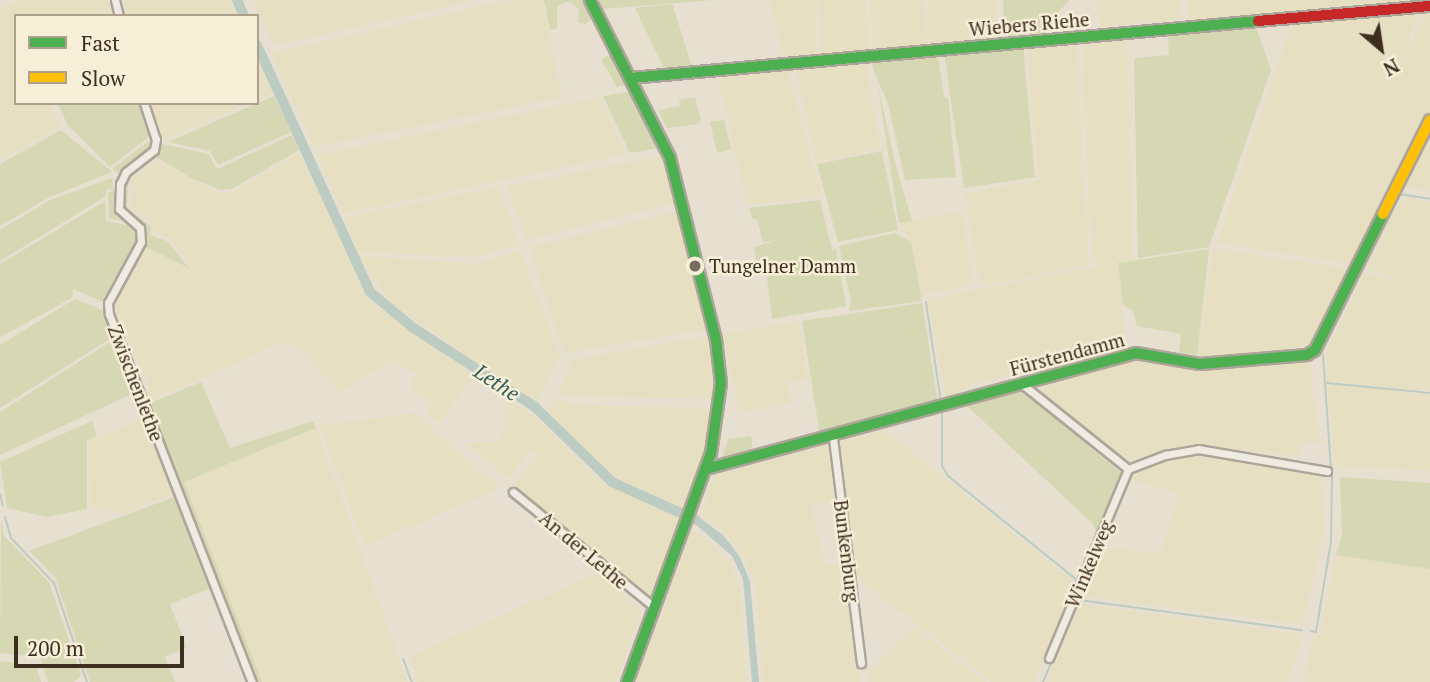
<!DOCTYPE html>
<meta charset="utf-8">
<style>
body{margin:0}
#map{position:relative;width:1430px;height:682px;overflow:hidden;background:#e7e0d1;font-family:"PT Serif",serif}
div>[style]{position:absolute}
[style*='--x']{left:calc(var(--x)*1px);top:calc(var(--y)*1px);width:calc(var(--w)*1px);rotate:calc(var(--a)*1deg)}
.farmland>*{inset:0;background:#e6dfc2}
.green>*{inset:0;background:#d6d7b3}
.water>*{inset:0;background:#bcccc2}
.stream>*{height:2px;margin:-1px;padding:0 1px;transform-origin:1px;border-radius:1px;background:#bcccc2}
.river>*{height:10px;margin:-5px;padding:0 5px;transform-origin:5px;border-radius:5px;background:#bcccc2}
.roads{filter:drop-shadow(2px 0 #ada599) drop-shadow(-2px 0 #ada599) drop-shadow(0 2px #ada599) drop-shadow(0 -2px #ada599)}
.street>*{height:7px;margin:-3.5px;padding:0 3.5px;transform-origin:3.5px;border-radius:3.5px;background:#efebe3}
.fast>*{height:10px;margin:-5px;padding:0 5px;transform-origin:5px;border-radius:5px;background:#4caf50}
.slow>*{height:10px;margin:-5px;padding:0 5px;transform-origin:5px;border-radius:5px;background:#ffc107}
.jam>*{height:10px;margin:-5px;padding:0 5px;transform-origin:5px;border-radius:5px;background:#c62828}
.dots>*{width:19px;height:19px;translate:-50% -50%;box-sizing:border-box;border:4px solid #f7eed8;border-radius:50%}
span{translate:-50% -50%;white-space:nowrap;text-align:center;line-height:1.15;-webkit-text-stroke:5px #f7eed8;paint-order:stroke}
.street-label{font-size:19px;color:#3d2e20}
.poi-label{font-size:19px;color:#3d2e20}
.left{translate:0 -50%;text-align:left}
.water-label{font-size:21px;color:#2f5d5a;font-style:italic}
.legend{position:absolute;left:14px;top:14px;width:245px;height:91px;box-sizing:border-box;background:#f7eed8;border:2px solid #ada18e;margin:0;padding:9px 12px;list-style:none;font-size:21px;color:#3d2e20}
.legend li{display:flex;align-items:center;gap:14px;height:35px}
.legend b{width:35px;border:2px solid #ada18e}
.north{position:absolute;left:1346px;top:14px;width:70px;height:70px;-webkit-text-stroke:5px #f7eed8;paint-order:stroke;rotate:151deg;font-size:19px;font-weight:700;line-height:28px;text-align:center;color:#3d2e20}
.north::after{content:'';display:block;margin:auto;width:24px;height:32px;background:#3d2e20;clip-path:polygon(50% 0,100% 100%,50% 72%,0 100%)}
.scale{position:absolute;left:14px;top:636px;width:170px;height:32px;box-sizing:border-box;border:4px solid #3d2e20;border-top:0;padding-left:9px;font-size:21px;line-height:24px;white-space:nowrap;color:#3d2e20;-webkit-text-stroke:5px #f7eed8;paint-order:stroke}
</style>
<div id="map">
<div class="farmland">
<div style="clip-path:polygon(22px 0,107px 0,112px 16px,16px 16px,16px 103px,50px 103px,60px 127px,0 160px,0 9px)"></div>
<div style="clip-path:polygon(124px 0,231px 0,238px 16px,128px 16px)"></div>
<div style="clip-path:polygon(253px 0,476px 0,274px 46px)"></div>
<div style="clip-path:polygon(510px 0,542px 0,562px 97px,314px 147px,271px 53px)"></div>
<div style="clip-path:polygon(769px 0,815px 0,817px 53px,783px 56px)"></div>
<div style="clip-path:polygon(818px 0,867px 0,869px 49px,820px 54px)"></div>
<div style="clip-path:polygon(870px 0,925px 0,927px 44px,872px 49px)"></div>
<div style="clip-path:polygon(928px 0,996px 0,997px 39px,929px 45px)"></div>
<div style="clip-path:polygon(1095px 0,1180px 0,1182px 19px,1100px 27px)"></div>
<div style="clip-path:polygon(1187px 0,1416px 0,1189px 24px)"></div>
<div style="clip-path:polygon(1425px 11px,1430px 11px,1430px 111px,1353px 264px,1217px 243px,1292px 23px,1420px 12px,1392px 85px)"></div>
<div style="clip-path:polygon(1127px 38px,1133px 260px,1118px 263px,1125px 345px,972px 384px,946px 399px,928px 299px,1101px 266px,1092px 258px,1082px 82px,1084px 42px)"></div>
<div style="clip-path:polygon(1077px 42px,1089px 266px,980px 286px,965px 193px,1039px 180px,1026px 46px)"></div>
<div style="clip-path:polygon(257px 58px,273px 93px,257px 100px)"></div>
<div style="clip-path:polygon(866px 64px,881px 149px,816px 162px,795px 66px)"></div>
<div style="clip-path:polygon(787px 67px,822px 197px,747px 205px,717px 71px)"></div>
<div style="clip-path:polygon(600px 97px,626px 154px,343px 214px,318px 155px)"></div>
<div style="clip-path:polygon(149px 103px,250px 103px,164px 141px)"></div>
<div style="clip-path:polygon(1430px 131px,1430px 191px,1402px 186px)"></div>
<div style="clip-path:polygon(300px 152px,368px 300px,474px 376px,439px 423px,426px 413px,432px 406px,409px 386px,417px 374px,392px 360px,340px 393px,298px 347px,284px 342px,147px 402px,149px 386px,114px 307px,146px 247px,193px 268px,169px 238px,154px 233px,153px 224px,130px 207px,131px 179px,156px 160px,219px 193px,233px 192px)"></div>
<div style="clip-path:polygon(663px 156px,677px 203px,526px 240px,507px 186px)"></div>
<div style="clip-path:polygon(499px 187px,519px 245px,473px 257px,358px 252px,344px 217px)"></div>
<div style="clip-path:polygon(1408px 197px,1430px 202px,1430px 391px,1327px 381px,1326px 352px,1364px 273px,1409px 281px,1366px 269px,1395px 209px)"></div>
<div style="clip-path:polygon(963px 210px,972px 285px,921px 295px,911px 242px,899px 223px)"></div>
<div style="clip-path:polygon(679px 211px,709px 329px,564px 353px,529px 247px)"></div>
<div style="clip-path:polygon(1213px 248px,1348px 269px,1311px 345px,1239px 357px,1198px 358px)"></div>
<div style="clip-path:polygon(520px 250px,560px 355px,536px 403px,392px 304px,360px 256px,476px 264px)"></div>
<div style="clip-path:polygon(799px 321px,807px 379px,788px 383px,791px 404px,740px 413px,722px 334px)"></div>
<div style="clip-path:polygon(709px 336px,714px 399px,558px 396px,572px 360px)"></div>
<div style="clip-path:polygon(1155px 358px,1199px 369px,1309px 362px,1320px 442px,1300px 444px,1298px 456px,1203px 446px,1130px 459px,1117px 455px,1040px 393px,1049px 382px,1122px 362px)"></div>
<div style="clip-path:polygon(1327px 384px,1430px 394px,1430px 471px,1335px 466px)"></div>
<div style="clip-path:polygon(507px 398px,539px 420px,585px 468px,609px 486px,682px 519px,650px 601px,514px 484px,539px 454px,533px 449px,507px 479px,466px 443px,501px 441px)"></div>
<div style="clip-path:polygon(556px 399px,569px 401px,569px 405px,713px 408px,710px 437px,685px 510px,615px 477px,594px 460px,547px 410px)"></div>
<div style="clip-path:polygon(414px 413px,500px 488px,365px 546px,319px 425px)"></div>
<div style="clip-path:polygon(146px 417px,176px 493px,123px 514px,90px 508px,89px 442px)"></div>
<div style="clip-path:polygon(316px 428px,408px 682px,262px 682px,184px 482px)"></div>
<div style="clip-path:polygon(886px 430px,1076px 584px,1034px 682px,992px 682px,856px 578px,840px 442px)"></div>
<div style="clip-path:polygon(829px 444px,837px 499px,812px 507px,825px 566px,846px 561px,860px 682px,763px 682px,756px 585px,742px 553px,722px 530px,701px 515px,714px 476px)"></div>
<div style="clip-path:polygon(1204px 454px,1321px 475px,1324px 529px,1303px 625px,1086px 597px,1103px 547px,1161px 553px,1179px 494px,1128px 479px,1133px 472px,1154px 462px)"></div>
<div style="clip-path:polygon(692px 530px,711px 542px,731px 564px,741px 592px,746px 682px,636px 682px)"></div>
<div style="clip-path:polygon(1336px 555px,1430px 569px,1430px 682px,1304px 682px,1311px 642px,1320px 633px)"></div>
<div style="clip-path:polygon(601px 571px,641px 612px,616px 682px,418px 682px,409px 656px)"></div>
<div style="clip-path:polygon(1081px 604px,1294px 633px,1302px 636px,1288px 682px,1047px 682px)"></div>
<div style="clip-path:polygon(912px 627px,918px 630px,986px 682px,870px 682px,869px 673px)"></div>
</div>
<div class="green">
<div style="clip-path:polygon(544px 0,585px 0,593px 17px,586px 24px,578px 23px,579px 10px,570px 1px,557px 6px,557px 28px,550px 30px)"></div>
<div style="clip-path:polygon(599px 0,713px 0,603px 9px)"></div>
<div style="clip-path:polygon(1003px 0,1070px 0,1055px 15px,1044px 16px,1046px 35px,1005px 39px)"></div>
<div style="clip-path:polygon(669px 4px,673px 6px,692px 67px,664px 69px,635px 8px)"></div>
<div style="clip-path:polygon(1256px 27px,1271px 70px,1209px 247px,1138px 258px,1134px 58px,1169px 55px,1168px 35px)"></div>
<div style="clip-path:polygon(1023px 45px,1035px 177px,964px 188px,944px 53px,976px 49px,981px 53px,985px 48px)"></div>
<div style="clip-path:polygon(611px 54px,628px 84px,617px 87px,601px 59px)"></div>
<div style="clip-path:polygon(938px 57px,944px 97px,948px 98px,956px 177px,905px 180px,889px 107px,871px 63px)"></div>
<div style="clip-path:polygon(877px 81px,895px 162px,912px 221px,899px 223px)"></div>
<div style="clip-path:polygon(632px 91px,660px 148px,630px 153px,603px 96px)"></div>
<div style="clip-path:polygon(274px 96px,291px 132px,218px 165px,210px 151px,168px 142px)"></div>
<div style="clip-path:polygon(695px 97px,701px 120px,698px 124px,667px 128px,658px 110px,680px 106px,679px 100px)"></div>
<div style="clip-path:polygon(58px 103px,139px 103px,150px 136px,110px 167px,67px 124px)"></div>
<div style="clip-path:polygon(724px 120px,731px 150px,717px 153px,710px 122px)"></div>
<div style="clip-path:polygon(61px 130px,112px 172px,48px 198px,0 226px,0 164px)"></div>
<div style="clip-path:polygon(292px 135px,299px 150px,232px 189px,220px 190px,191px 178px,156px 157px,129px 178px,127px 208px,151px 226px,150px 235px,167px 241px,189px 268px,146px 247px,143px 226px,109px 218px,108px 192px,122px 190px,122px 176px,112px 169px,149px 141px,208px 154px,217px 169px)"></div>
<div style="clip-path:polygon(882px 151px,898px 230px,838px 242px,817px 164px)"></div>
<div style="clip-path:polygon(112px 178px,113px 189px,106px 190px,105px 197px,0 261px,0 230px,50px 200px)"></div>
<div style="clip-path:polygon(820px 200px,832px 250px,836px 249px,846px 306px,772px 319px,765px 262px,757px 263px,754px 247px,778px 240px,763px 242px,757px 219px,752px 219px,749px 208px)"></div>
<div style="clip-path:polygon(105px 201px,106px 221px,127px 225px,136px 234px,137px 241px,104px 302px,73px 289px,72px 298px,0 337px,0 264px)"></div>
<div style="clip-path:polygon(895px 233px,911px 242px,922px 301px,849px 311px,851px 301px,839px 246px)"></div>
<div style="clip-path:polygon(1209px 249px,1197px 356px,1179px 352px,1181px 334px,1137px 326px,1133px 311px,1123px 305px,1118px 263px)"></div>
<div style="clip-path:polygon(75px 299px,103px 310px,113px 337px,0 408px,0 345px)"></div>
<div style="clip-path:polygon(922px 303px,938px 404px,820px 436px,802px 321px)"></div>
<div style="clip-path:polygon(110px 342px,132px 394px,0 455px,0 412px)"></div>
<div style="clip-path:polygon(201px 382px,230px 448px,313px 421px,316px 428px,184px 482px,262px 682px,256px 682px,148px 404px)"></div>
<div style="clip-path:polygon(1020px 389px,1121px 473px,1096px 532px,1093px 524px,966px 405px)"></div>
<div style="clip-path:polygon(92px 421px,97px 436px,87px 441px,87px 509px,47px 517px,7px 508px,0 462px)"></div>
<div style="clip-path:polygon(751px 436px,753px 455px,721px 461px,728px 439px)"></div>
<div style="clip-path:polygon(1340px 477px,1430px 483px,1430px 569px,1336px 555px,1342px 534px)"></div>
<div style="clip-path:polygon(177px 496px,213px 587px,170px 604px,187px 648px,165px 657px,175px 682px,90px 682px,55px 577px,29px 551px)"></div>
<div style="clip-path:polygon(1px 519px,4px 536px,49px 582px,81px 675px,74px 682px,48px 682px,40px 657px,0 653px)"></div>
<div style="clip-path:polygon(0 661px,36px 666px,41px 682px,0 682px)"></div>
</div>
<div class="water">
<div style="clip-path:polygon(697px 516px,723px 535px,740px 557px,750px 582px,759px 682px,752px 682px,743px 579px,732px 556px,694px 523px)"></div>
</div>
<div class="stream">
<div style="--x:926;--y:302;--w:101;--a:81.5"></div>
<div style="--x:1325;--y:345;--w:168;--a:-63.9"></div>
<div style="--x:1399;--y:194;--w:31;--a:9"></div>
<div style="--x:1323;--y:355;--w:114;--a:86"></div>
<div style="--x:1327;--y:383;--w:103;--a:5.5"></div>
<div style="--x:942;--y:411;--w:55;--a:90"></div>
<div style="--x:942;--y:466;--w:12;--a:59"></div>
<div style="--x:948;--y:476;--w:166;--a:38.9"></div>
<div style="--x:0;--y:494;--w:12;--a:76"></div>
<div style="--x:5;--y:517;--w:22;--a:74"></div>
<div style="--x:11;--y:538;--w:62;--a:46.3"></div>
<div style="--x:54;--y:583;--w:104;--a:71.6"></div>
<div style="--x:1083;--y:590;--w:4;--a:-56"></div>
<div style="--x:1074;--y:611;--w:12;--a:-66"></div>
<div style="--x:1079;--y:600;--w:225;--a:7.7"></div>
<div style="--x:1311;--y:631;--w:5;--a:11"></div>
<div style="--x:1316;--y:632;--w:92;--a:-80.6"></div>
<div style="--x:1331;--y:541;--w:67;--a:-89.1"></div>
<div style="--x:403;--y:659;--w:25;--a:69"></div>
<div style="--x:1043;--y:682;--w:69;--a:-66.8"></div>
</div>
<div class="river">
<div style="--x:237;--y:0;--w:17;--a:66"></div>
<div style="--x:257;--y:45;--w:272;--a:65.4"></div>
<div style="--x:370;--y:292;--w:55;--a:39.8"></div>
<div style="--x:412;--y:327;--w:147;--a:33"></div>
<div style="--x:535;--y:407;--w:107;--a:44.2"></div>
<div style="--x:612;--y:482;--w:92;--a:24.3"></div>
</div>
<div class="roads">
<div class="street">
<div style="--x:115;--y:0;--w:16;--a:76"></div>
<div style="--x:144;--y:103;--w:38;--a:72"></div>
<div style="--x:156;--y:139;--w:11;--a:100"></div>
<div style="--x:154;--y:150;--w:36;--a:142"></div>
<div style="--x:126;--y:172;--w:13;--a:117"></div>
<div style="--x:120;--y:184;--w:25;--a:92"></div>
<div style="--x:119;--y:209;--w:28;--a:42"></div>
<div style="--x:140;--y:228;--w:14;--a:86"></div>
<div style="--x:141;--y:242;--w:69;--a:118.4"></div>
<div style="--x:108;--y:303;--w:11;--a:85"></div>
<div style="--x:109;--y:314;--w:395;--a:68.8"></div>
<div style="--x:1022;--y:384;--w:136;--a:38.7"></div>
<div style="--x:1128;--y:469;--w:40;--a:-21"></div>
<div style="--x:1165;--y:455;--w:34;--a:-10"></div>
<div style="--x:1198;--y:449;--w:131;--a:9.7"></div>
<div style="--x:833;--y:438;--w:227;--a:82.9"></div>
<div style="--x:513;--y:492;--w:183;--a:39.2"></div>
<div style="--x:1049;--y:658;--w:205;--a:-67.3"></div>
</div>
<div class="fast">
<div style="--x:590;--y:0;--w:177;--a:63.1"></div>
<div style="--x:670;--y:158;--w:188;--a:75.8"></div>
<div style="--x:716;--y:340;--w:43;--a:83.4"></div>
<div style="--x:721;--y:383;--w:71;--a:98.1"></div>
<div style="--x:711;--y:453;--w:244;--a:110.1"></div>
<div style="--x:631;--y:78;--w:630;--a:-5.19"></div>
<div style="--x:706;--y:469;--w:445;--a:-15.1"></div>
<div style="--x:1136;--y:353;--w:65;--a:9.8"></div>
<div style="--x:1200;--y:364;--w:107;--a:-4.8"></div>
<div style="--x:1307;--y:355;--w:9;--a:-32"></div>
<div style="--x:1315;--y:350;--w:152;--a:-63.4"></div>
</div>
<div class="slow">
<div style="--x:1383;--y:214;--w:105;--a:-63.4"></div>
</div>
<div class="jam">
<div style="--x:1258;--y:21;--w:173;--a:-5"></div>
</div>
</div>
<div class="dots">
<div style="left:695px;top:266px;background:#786c5e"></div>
</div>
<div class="street-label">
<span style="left:1029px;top:24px;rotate:-5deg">Wiebers Riehe</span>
<span style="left:1067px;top:354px;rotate:-15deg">Fürstendamm</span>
<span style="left:136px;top:383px;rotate:69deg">Zwischenlethe</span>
<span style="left:584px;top:550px;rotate:40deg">An der Lethe</span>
<span style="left:847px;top:551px;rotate:83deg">Bunkenburg</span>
<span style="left:1089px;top:564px;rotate:-67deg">Winkelweg</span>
</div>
<div class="poi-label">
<span class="left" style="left:709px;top:266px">Tungelner Damm</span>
</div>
<div class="water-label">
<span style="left:497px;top:382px;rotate:33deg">Lethe</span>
</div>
<ul class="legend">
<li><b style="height:9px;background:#4caf50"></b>Fast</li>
<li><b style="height:9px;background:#ffc107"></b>Slow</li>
</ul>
<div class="north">N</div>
<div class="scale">200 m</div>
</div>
